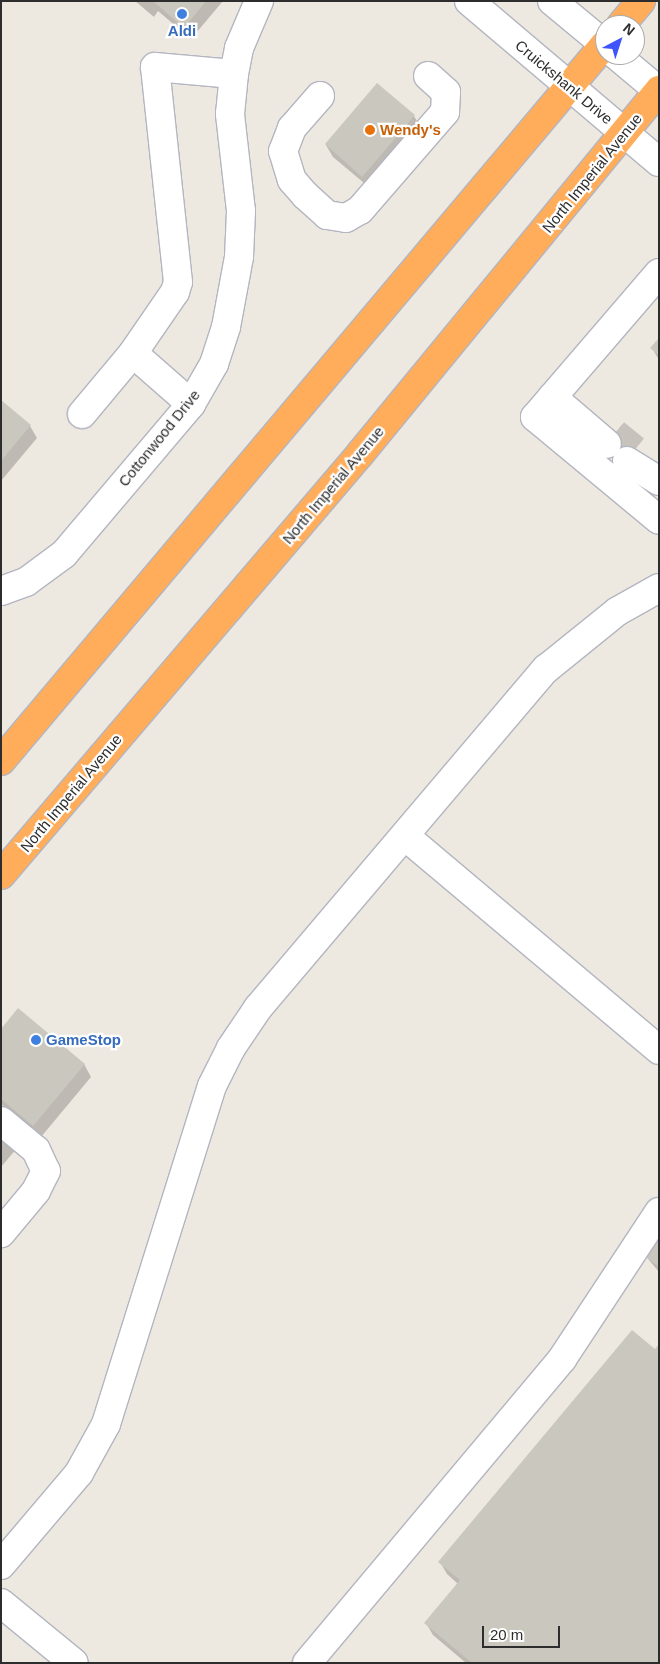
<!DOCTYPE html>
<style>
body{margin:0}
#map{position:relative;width:660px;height:1664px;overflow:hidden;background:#eee9e0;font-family:Arial,sans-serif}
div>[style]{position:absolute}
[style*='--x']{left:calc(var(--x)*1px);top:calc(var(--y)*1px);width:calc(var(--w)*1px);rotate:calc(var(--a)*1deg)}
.shadow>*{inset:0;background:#0003}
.building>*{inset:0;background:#cac7be}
.minor-tunnel>*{height:28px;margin-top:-14px;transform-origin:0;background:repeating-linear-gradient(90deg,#c7c3bc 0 28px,transparent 0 42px)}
.roads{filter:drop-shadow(1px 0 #b3b5c0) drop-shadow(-1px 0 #b3b5c0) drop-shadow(0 1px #b3b5c0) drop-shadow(0 -1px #b3b5c0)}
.minor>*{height:28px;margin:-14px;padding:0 14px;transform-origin:14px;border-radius:14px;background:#fff}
.highway>*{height:28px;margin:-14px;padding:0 14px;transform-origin:14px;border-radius:14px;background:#ffad5a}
.dots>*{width:14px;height:14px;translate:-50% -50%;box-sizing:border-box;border:2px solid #fff;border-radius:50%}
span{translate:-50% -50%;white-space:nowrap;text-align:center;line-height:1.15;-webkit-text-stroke:4.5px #fff;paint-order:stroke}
.shop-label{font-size:15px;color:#366cbe;font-weight:700}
.left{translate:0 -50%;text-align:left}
.street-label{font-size:15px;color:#2d2d2d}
.food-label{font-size:15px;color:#c56008;font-weight:700}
.frame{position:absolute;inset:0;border:2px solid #2d2d2d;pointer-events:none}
.north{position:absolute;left:595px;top:15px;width:50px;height:50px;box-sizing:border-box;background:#fff;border:1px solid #ababab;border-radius:50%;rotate:40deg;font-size:14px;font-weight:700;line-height:20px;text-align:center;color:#2d2d2d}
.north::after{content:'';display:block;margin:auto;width:18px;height:22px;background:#3f55fc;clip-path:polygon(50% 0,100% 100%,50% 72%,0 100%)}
.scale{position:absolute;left:482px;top:1626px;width:78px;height:22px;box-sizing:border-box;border:2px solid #2d2d2d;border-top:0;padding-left:6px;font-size:15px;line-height:18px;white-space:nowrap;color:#2d2d2d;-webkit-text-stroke:4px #fff;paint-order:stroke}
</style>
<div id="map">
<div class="shadow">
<div style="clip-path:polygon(135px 1px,223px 1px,191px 39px,158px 11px,154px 17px)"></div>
<div style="clip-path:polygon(414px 116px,421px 128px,370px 188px,333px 157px,326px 145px)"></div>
<div style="clip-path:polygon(659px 340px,659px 360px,652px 348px)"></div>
<div style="clip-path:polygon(1px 402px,30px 426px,37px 438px,1px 481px)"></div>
<div style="clip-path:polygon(1px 1030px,84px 1064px,91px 1077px,41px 1137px,1px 1104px)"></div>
<div style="clip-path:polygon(1px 1127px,18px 1147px,1px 1167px)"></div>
<div style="clip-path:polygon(659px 1237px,659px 1272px,644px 1254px)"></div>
<div style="clip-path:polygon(655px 1351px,659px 1663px,466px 1663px,433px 1635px,426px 1623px,458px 1584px,447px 1574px,440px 1562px)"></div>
</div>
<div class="building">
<div style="clip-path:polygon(153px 1px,206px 1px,184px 28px)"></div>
<div style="clip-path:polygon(377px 83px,415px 115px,362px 177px,325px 144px)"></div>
<div style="clip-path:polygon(659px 338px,659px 355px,650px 348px)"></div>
<div style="clip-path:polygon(1px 400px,31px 425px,1px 461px)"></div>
<div style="clip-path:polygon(18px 1008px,85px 1064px,33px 1126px,1px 1099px,1px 1029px)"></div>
<div style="clip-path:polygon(659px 1235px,659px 1267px,643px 1254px)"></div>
<div style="clip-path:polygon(632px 1330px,655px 1349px,659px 1344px,659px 1663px,472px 1663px,424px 1623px,460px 1580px,438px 1562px)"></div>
</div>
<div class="minor-tunnel">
<div style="--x:615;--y:433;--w:26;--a:39"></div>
</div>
<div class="roads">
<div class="minor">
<div style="--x:469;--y:1;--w:249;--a:40.3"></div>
<div style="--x:552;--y:1;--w:69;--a:39.7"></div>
<div style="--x:616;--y:55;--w:56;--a:39.9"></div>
<div style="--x:320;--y:96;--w:43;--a:131.2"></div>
<div style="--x:292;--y:128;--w:25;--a:111"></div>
<div style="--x:283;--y:151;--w:30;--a:73"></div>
<div style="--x:292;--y:180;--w:20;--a:49"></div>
<div style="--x:305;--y:195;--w:30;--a:42"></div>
<div style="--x:327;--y:215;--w:19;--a:9"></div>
<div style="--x:346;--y:218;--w:16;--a:-30"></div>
<div style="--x:360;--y:210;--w:130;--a:-49.1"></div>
<div style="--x:445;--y:112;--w:20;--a:-87"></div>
<div style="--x:446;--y:92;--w:24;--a:-138"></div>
<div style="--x:659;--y:273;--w:190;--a:130.7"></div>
<div style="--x:535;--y:417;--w:161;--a:39.7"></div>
<div style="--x:552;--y:397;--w:72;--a:40.5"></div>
<div style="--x:191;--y:404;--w:77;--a:-138.7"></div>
<div style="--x:133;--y:353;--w:74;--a:-55.5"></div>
<div style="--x:175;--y:292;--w:10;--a:-73"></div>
<div style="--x:178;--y:282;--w:216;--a:-96.1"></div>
<div style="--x:155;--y:67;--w:79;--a:5.1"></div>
<div style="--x:82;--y:414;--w:80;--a:-50.1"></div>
<div style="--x:627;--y:461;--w:38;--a:32"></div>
<div style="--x:1;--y:591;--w:27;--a:-20"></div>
<div style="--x:26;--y:582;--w:47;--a:-36.4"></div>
<div style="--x:64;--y:554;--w:197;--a:-49.7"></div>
<div style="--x:191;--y:404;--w:46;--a:-60.1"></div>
<div style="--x:214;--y:364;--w:39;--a:-72"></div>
<div style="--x:226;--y:327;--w:71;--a:-79.5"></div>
<div style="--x:239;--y:257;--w:46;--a:-87.5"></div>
<div style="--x:241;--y:211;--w:98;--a:-96.5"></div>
<div style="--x:230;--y:114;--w:40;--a:-84.3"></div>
<div style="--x:234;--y:74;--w:26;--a:-79"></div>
<div style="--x:239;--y:48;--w:51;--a:-66.9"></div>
<div style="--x:405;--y:836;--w:332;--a:40.1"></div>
<div style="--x:1;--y:1121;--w:45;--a:39.6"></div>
<div style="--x:36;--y:1150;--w:23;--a:65"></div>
<div style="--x:46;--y:1171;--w:22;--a:117"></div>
<div style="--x:36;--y:1191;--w:55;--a:129.8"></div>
<div style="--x:1;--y:1565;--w:121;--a:-49.7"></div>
<div style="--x:79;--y:1473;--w:56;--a:-61.1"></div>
<div style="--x:106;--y:1424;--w:354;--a:-72.6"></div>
<div style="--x:212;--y:1086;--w:42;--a:-63.4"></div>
<div style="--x:231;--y:1048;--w:48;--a:-56"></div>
<div style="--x:258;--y:1008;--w:445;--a:-49.7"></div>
<div style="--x:546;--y:669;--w:92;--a:-38.9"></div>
<div style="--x:618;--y:611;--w:47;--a:-29.3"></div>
<div style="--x:1;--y:1603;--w:94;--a:39.4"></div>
<div style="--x:307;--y:1663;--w:397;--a:-50"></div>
<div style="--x:562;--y:1359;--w:176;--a:-56.6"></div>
</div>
<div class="highway">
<div style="--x:621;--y:25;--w:31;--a:-50"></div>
<div style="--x:1;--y:761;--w:937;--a:-49.89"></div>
<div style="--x:1;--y:875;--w:553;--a:-49.54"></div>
<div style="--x:360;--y:454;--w:471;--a:-50.6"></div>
</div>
</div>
<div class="dots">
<div style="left:182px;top:14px;background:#3f7fe0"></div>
<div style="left:370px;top:130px;background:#e8710a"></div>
<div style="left:36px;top:1040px;background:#3f7fe0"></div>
</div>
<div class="shop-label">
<span style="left:182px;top:31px">Aldi</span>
<span class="left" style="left:46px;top:1040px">GameStop</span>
</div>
<div class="street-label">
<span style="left:564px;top:82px;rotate:40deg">Cruickshank Drive</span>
<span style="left:592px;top:173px;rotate:-51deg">North Imperial Avenue</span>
<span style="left:159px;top:438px;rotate:-51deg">Cottonwood Drive</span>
<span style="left:333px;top:485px;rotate:-50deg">North Imperial Avenue</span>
<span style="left:71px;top:793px;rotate:-50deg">North Imperial Avenue</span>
</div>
<div class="food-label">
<span class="left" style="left:380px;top:130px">Wendy's</span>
</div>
<div class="frame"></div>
<div class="north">N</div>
<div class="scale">20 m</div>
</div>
